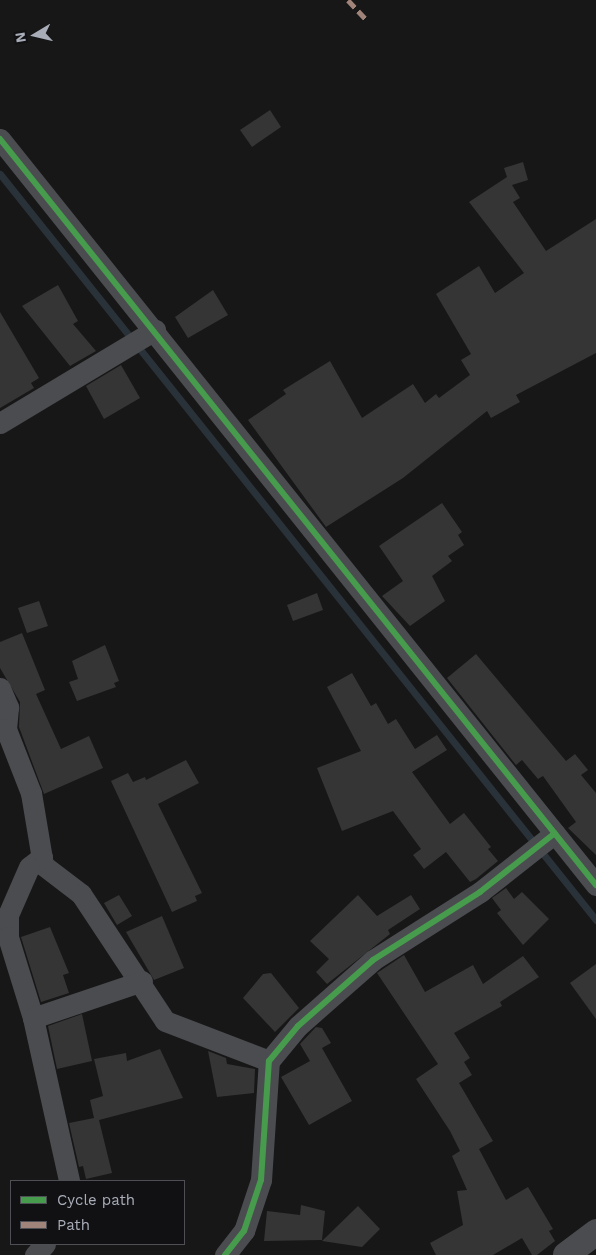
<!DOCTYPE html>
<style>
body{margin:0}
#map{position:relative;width:596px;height:1255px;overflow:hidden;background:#171717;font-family:"Work Sans",sans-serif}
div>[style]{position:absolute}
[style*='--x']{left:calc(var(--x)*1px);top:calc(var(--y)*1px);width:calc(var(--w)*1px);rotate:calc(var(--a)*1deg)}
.stream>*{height:7px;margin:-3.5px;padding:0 3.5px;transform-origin:3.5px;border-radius:3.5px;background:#2a3239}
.building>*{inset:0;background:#353536}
.minor>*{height:21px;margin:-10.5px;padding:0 10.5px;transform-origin:10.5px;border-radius:10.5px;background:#4b4c50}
.tertiary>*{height:26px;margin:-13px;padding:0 13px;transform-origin:13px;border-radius:13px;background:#4b4c50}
.quiet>*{height:5px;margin-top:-2.5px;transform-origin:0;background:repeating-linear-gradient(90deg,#a18479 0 10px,transparent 0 15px)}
.cycleway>*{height:6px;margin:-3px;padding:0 3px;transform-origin:3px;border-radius:3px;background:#469c4c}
span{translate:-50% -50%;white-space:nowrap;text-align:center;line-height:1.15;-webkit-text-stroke:5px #111113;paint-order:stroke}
.legend{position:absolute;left:10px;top:1180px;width:175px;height:65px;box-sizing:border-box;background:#111113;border:1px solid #4d4f55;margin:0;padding:6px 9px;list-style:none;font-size:15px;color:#a8adb8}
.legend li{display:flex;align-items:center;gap:10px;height:25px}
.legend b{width:25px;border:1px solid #4d4f55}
.north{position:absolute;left:10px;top:10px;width:50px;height:50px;-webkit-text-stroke:4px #111113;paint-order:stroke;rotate:261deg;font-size:14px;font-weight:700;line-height:20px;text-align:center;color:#a8adb8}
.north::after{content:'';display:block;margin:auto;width:18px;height:22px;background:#a8adb8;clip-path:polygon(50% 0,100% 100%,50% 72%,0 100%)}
</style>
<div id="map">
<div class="stream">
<div style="--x:0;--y:174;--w:955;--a:51.38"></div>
</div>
<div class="building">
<div style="clip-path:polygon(270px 110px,281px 127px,252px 147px,240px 130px)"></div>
<div style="clip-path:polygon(523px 162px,528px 180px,512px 185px,520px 198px,513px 202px,546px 251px,596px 219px,596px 353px,516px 395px,520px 402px,491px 418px,487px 411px,403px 478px,326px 527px,248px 420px,286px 394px,283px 390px,330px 361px,362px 418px,413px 384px,425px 403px,436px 394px,439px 398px,470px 375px,461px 360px,471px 354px,436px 294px,479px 266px,495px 293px,524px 273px,469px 202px,507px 177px,504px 168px)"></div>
<div style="clip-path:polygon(58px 285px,78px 321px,73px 324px,96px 351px,70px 366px,22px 306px)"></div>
<div style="clip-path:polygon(213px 290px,228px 315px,188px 338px,175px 317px)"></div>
<div style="clip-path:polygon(0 312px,39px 378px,31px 383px,34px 388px,0 408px)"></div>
<div style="clip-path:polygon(121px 365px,140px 398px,104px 419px,86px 386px)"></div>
<div style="clip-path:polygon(442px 503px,462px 532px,458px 535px,464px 545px,448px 556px,452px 561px,432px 576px,445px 601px,410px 626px,382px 596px,403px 581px,379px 546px)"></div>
<div style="clip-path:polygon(317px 593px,323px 610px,293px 621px,287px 605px)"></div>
<div style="clip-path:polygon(39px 601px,48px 626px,27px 633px,18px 608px)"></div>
<div style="clip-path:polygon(22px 633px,45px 690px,36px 694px,61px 749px,89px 736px,103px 768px,44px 794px,19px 727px,20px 702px,0 668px,0 642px)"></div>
<div style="clip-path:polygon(105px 645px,119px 681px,114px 683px,116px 687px,77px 701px,69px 682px,78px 679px,72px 661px)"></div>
<div style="clip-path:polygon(476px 654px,566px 761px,575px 754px,588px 770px,581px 775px,596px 793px,596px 855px,568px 828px,576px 822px,543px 776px,538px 779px,522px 760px,516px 765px,447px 678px)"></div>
<div style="clip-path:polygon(352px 673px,371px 706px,376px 703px,388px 724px,396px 719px,415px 749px,437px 735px,447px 750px,412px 772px,450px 824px,464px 813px,491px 847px,488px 849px,498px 861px,476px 879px,470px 882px,446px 852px,424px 869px,413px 855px,421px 849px,393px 811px,342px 831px,317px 768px,361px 751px,327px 687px)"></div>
<div style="clip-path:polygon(186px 760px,199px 783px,158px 804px,202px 893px,195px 896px,197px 901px,172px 912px,111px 781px,128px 773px,133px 782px,145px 777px,146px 780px)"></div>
<div style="clip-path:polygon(506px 888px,514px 899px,522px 892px,549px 919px,523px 945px,497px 913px,501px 910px,492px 898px)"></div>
<div style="clip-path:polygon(119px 895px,132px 916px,117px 925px,104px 903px)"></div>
<div style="clip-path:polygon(358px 895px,377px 916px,411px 895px,420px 909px,388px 930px,390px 934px,327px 984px,316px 972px,329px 959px,310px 941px)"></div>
<div style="clip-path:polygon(162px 916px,184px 968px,154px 980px,126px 932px)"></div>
<div style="clip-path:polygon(50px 927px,69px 973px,63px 975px,69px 993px,41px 1002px,21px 937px)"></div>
<div style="clip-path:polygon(404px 955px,425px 992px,473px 965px,483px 984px,523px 956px,539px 977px,500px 1002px,502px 1006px,454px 1033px,470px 1058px,464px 1062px,472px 1075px,459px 1083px,493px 1141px,479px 1149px,506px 1200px,528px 1187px,553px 1229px,549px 1231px,555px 1241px,537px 1255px,532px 1255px,522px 1238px,493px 1255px,436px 1255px,430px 1243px,463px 1225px,457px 1191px,467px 1190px,452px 1156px,460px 1151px,450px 1131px,416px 1079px,438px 1064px,377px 973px)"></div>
<div style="clip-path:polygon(596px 964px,596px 1019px,570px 983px)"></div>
<div style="clip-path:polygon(271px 973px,299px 1008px,275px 1032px,243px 998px,263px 974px)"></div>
<div style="clip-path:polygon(82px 1014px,92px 1061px,57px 1069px,48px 1026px)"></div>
<div style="clip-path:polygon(316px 1027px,322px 1028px,331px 1043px,322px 1048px,352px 1101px,309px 1125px,281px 1077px,310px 1061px,300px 1044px)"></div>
<div style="clip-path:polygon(160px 1049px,183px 1098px,99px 1120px,112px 1173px,86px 1179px,83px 1166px,79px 1167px,69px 1123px,94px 1118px,90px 1100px,103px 1096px,94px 1059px,126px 1053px,127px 1061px)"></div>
<div style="clip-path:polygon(208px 1051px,226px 1058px,227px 1064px,255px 1069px,254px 1093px,217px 1097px)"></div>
<div style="clip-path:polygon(301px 1205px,325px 1211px,322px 1240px,264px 1241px,267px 1211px,300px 1215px)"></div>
<div style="clip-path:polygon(358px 1206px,380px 1229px,362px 1247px,322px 1241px)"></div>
</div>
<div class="minor">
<div style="--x:0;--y:139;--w:955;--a:51.38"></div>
<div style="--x:0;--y:423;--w:181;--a:-31"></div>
<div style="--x:0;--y:688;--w:21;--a:67"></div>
<div style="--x:8;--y:707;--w:22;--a:95"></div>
<div style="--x:6;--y:729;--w:69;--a:68.7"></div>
<div style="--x:31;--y:793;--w:73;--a:80.5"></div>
<div style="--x:43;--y:865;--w:48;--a:37.3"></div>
<div style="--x:81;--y:894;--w:152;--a:56.5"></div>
<div style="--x:165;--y:1021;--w:111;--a:21"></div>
<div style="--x:42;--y:857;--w:16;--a:142"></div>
<div style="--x:29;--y:867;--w:52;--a:113.6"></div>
<div style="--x:8;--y:915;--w:22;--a:90"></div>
<div style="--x:8;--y:937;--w:85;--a:72.8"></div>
<div style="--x:33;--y:1018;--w:167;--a:77.5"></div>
<div style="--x:33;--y:1018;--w:115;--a:-18.7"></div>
<div style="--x:35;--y:1255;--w:15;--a:-48"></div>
<div style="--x:225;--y:1255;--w:31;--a:-52"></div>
<div style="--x:244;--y:1231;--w:54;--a:-71.6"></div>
<div style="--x:261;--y:1180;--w:119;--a:-86.2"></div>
<div style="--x:269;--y:1061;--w:45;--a:-50.4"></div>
<div style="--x:298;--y:1026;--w:100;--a:-41.3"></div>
<div style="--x:373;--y:960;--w:127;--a:-32.4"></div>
<div style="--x:480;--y:892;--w:95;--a:-38.2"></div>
</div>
<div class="tertiary">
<div style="--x:566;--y:1255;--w:38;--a:-37"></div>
</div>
<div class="quiet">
<div style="--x:348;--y:0;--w:26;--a:47"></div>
</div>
<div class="cycleway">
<div style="--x:0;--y:139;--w:955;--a:51.38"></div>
<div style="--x:225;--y:1255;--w:31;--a:-52"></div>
<div style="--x:244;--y:1231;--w:54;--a:-71.6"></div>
<div style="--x:261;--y:1180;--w:119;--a:-86.2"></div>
<div style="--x:269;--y:1061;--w:45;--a:-50.4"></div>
<div style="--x:298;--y:1026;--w:100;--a:-41.3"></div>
<div style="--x:373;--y:960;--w:127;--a:-32.4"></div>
<div style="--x:480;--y:892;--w:95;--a:-38.2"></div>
</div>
<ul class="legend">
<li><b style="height:6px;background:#469c4c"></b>Cycle path</li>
<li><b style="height:6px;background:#a18479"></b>Path</li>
</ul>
<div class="north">N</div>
</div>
